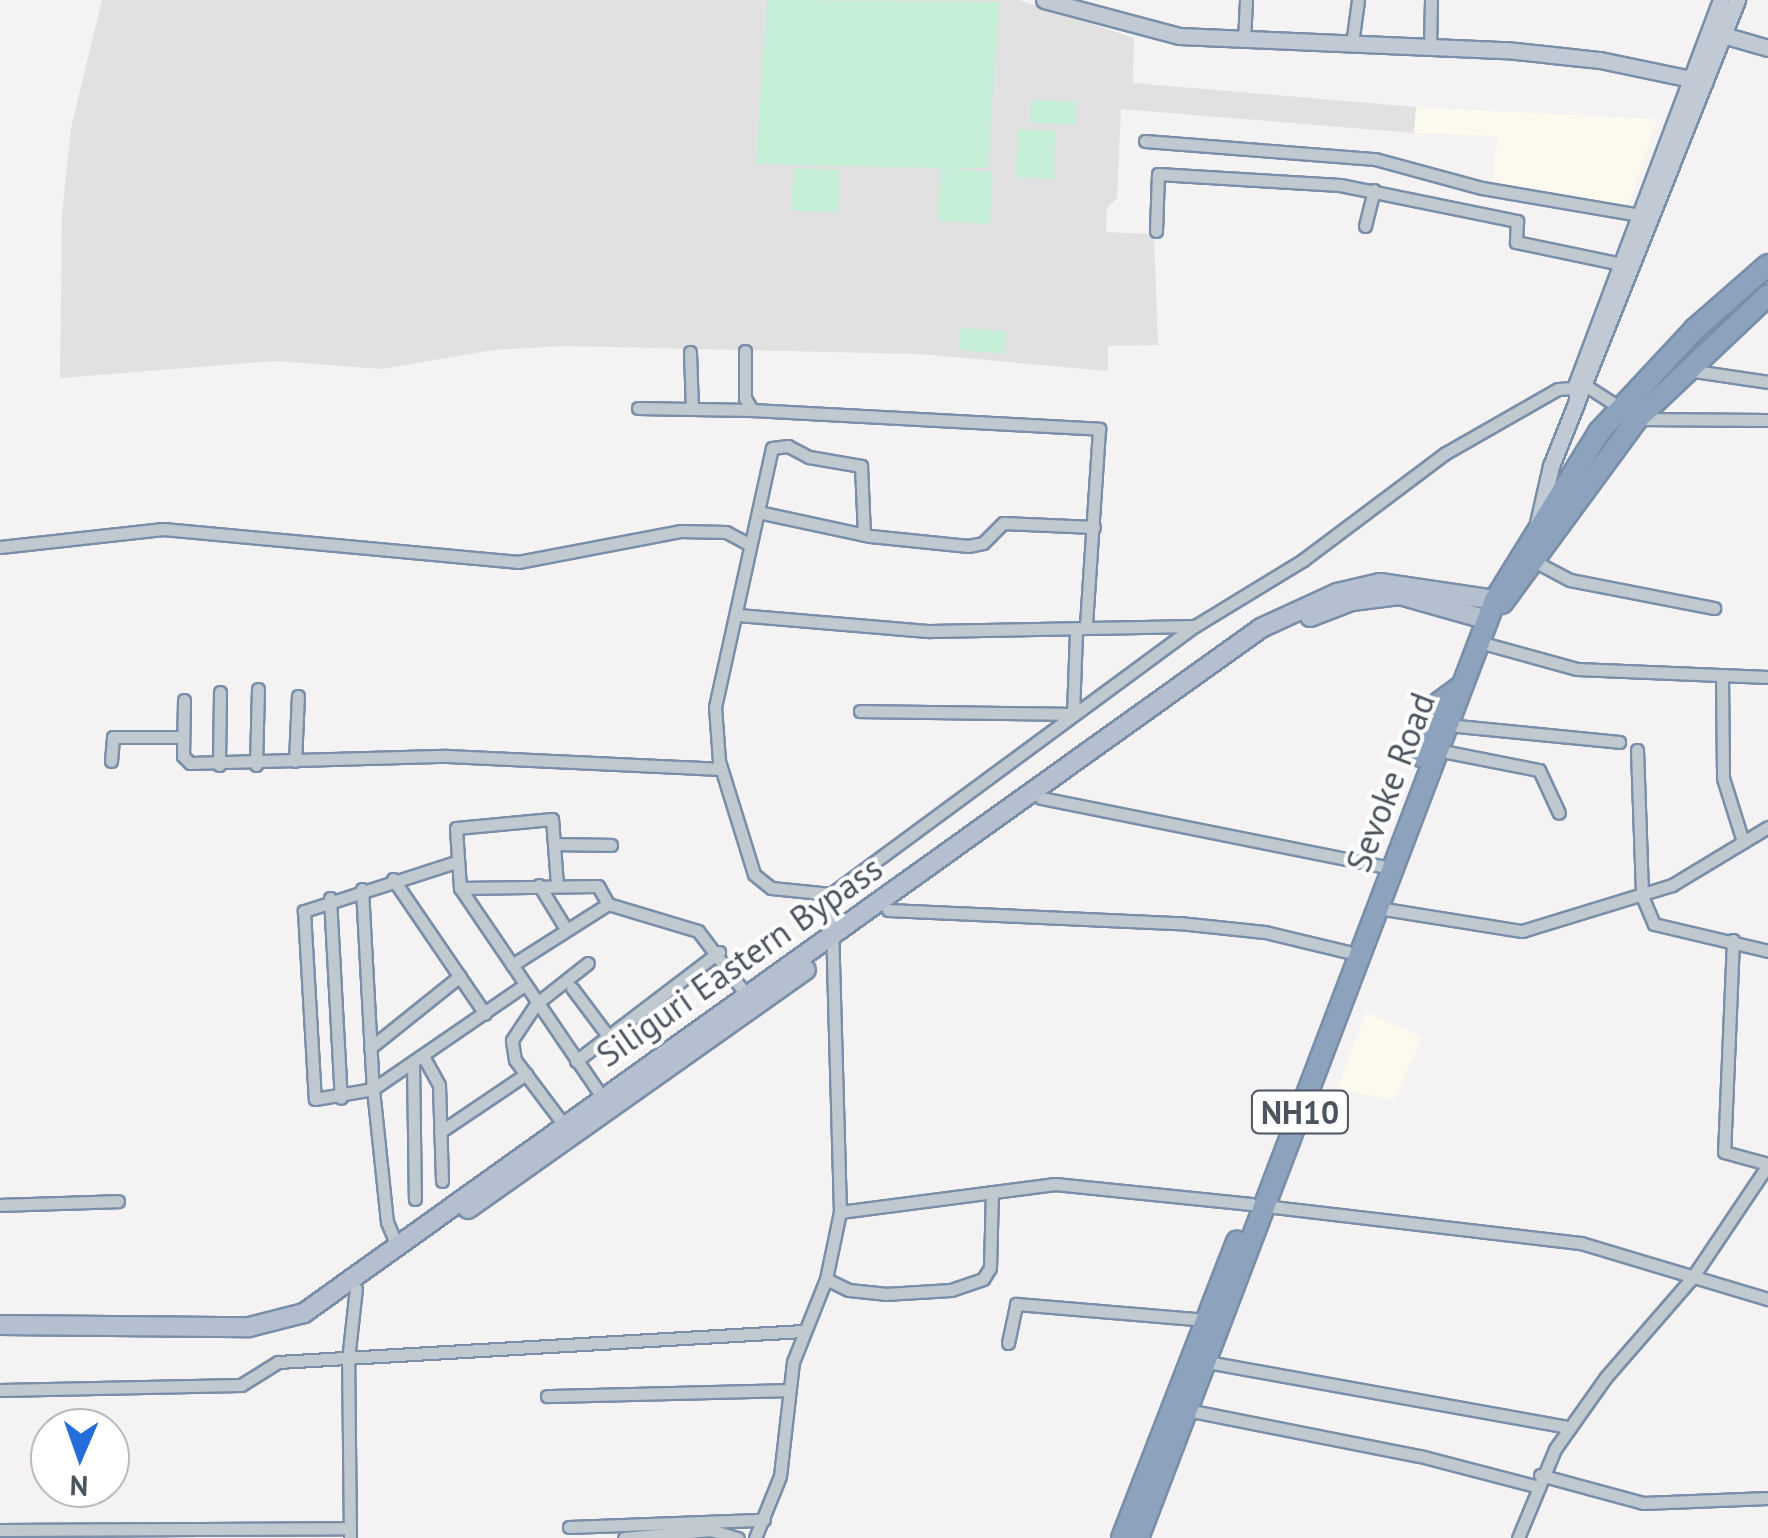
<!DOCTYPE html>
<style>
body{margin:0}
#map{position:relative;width:1768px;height:1538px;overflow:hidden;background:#f4f2f2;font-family:"PT Sans",sans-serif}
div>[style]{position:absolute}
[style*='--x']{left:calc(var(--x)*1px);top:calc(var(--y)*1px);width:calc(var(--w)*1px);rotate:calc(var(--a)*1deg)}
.commercial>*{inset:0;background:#fcf9ef}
.education>*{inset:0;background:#e2e1e1}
.green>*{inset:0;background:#c5eed7}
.roads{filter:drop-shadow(2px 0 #798ea9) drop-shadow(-2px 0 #798ea9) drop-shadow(0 2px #798ea9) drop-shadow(0 -2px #798ea9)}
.street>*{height:11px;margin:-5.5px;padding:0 5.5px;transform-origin:5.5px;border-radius:5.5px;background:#c1c9d0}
.secondary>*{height:15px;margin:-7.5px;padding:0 7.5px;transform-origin:7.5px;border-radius:7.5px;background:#c1cad4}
.primary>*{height:18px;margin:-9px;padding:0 9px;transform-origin:9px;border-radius:9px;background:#b4c0cf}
.highway>*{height:20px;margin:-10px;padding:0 10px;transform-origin:10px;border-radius:10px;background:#8da3bd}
span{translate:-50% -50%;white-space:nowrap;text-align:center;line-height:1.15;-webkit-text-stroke:8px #fff;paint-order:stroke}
.shield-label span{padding:2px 8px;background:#fff;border:2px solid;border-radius:8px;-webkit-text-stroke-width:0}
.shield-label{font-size:32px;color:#4b545f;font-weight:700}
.street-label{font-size:35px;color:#4b545f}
.north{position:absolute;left:30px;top:1408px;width:100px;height:100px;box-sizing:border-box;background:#fff;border:2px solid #b7bbbf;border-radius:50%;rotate:182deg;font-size:28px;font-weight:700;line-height:40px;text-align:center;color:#4b545f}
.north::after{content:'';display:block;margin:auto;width:35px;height:45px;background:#256ddb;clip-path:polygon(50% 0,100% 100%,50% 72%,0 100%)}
</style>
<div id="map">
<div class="commercial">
<div style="clip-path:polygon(1416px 107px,1657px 119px,1628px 206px,1492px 185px,1498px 136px,1414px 133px)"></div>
<div style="clip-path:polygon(1366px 1012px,1422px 1037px,1394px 1100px,1337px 1089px)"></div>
</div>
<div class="education">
<div style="clip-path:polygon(102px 0,1019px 0,1134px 38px,1133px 83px,1416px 107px,1414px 133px,1121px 109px,1117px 198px,1107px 208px,1106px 232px,1154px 234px,1158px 345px,1108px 346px,1108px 371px,920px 354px,565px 346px,493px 350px,381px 369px,275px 361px,60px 378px,62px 213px,71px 128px)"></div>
</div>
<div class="green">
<div style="clip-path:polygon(767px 0,999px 2px,988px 168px,948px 168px,993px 172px,990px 224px,938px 221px,941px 168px,756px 164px)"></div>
<div style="clip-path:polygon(1031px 100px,1076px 102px,1075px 125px,1030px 122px)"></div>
<div style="clip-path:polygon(1018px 129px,1056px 131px,1053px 179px,1016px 177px)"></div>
<div style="clip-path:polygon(794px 168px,840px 170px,838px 213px,791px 210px)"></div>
<div style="clip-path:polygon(961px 328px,1006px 331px,1004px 354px,959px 350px)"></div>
</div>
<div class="roads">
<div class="street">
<div style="--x:1244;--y:41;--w:41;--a:-87.2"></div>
<div style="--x:1352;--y:44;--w:44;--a:-82.2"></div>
<div style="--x:1430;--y:47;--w:47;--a:-88.8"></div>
<div style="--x:1145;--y:141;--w:231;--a:4.5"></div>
<div style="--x:1375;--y:159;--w:111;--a:15.2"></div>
<div style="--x:1482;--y:188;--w:160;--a:9.7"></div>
<div style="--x:1365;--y:226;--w:37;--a:-76"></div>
<div style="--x:1156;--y:231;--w:57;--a:-88"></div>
<div style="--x:1158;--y:174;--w:182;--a:3.5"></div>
<div style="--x:1340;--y:185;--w:181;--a:11.5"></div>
<div style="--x:1517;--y:221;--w:21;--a:93"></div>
<div style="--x:1516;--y:242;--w:107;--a:11.8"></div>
<div style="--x:745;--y:351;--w:47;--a:90"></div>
<div style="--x:745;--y:398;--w:14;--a:60"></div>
<div style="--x:752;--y:410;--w:348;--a:3.1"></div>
<div style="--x:1099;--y:429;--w:197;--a:93.8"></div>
<div style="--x:690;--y:352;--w:57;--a:88"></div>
<div style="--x:692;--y:409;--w:60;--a:1"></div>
<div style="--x:1688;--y:370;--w:81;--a:8.5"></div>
<div style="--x:638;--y:408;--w:54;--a:1.1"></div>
<div style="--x:758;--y:512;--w:115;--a:12.1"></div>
<div style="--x:870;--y:536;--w:99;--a:5.8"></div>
<div style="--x:968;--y:546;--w:15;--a:-11"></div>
<div style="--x:983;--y:543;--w:28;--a:-45"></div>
<div style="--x:1003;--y:523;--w:91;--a:2.5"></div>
<div style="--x:0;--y:547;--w:164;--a:-6.3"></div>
<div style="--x:163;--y:529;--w:357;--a:5.3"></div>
<div style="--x:518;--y:562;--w:165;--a:-10.8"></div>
<div style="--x:680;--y:531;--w:46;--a:1.2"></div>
<div style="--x:726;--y:532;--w:26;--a:28"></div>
<div style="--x:1532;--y:560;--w:43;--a:27.8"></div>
<div style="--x:1570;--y:580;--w:147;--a:11"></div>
<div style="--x:738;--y:615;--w:193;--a:4.8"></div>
<div style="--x:930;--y:631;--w:265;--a:-1.1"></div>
<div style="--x:1479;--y:642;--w:102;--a:15.4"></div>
<div style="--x:1577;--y:669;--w:191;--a:2.4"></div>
<div style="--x:1722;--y:677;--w:101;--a:89.4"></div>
<div style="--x:1723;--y:778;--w:67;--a:72.6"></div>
<div style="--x:184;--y:700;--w:56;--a:91"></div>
<div style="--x:183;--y:756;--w:10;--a:45"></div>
<div style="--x:190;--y:763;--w:257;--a:-1.6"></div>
<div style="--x:447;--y:756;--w:274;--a:2.7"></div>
<div style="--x:860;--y:711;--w:213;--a:0.8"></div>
<div style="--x:1073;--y:714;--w:81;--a:-87.9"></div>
<div style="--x:1447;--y:725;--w:173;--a:5.6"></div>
<div style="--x:1437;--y:750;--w:104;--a:11.1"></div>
<div style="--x:1539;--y:770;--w:47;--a:65.1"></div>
<div style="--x:1637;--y:750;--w:146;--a:88"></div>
<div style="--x:1642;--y:896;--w:30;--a:67"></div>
<div style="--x:1654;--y:924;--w:117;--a:13.3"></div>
<div style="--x:111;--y:761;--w:24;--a:-85"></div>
<div style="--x:113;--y:737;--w:70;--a:0"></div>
<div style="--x:295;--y:761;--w:65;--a:-87.4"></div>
<div style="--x:219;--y:765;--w:73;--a:-89.2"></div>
<div style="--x:256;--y:765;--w:76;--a:-88.5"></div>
<div style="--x:1041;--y:798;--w:347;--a:11.3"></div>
<div style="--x:556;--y:844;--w:55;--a:1"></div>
<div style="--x:456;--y:862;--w:160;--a:162.1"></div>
<div style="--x:304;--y:911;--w:188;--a:86.7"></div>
<div style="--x:315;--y:1099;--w:59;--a:-9.8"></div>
<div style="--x:373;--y:1089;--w:182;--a:-34.5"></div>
<div style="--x:393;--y:879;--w:163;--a:55.7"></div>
<div style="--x:539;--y:885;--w:52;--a:58.5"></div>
<div style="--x:557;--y:885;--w:66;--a:-94.3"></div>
<div style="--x:552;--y:819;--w:96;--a:174.6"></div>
<div style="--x:456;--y:828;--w:60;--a:86.2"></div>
<div style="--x:460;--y:888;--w:253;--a:55.8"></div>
<div style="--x:460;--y:888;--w:138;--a:-0.8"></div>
<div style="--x:598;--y:886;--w:21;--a:61"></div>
<div style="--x:608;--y:904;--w:94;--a:16.7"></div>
<div style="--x:698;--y:931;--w:83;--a:52.9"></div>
<div style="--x:362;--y:889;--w:200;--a:86.9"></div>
<div style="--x:373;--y:1089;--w:134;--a:84"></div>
<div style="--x:387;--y:1222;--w:26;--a:67"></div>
<div style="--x:831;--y:894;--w:60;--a:-174.3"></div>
<div style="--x:771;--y:888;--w:22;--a:-141"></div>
<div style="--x:754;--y:874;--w:118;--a:-107.2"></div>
<div style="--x:719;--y:761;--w:54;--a:-94.2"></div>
<div style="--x:715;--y:707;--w:265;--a:-77.6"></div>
<div style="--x:772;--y:448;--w:16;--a:-7"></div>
<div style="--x:788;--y:446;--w:24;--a:28"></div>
<div style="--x:809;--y:457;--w:53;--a:9.8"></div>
<div style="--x:861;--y:466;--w:69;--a:87.5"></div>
<div style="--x:330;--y:898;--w:200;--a:86.9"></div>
<div style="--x:1378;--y:908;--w:146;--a:9.1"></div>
<div style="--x:1522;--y:931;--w:157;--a:-17"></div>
<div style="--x:1672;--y:885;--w:112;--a:-31.1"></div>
<div style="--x:888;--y:910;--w:291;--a:2.6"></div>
<div style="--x:1179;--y:923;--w:86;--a:6"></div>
<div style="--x:1265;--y:932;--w:85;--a:13.5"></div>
<div style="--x:1733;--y:940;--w:212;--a:92.4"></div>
<div style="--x:1724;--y:1152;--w:46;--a:15.3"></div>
<div style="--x:512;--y:965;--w:114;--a:-32.4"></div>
<div style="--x:572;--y:988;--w:60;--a:53.1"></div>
<div style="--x:370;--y:1048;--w:115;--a:-38.7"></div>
<div style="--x:423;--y:1056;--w:33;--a:61"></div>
<div style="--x:439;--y:1085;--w:96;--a:88.2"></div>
<div style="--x:576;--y:1061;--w:180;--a:-37.3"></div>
<div style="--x:413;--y:1062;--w:137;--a:89.2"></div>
<div style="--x:564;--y:1125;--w:81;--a:-127"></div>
<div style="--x:515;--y:1060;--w:20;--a:-99"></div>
<div style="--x:512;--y:1040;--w:43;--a:-56.3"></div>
<div style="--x:536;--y:1004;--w:66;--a:-38.3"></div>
<div style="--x:440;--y:1132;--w:104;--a:-34"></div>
<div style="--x:0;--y:1205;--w:118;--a:-1.9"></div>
<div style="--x:1265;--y:1206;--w:318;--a:6.7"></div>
<div style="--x:1581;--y:1243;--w:195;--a:16.7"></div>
<div style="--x:840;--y:1212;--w:217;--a:-7.4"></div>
<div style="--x:1055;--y:1184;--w:197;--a:5.8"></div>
<div style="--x:826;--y:1279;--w:25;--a:26"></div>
<div style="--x:849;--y:1290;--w:36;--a:6"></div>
<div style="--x:885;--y:1294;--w:66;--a:-3.5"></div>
<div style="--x:951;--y:1290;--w:34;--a:-19"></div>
<div style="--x:983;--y:1279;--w:13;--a:-58"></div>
<div style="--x:990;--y:1268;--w:76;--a:-88.5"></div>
<div style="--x:1008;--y:1343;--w:40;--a:-78"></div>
<div style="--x:1016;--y:1304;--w:192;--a:4.8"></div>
<div style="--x:1207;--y:1362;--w:369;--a:10.2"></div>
<div style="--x:0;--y:1390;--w:241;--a:-1.2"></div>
<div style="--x:241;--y:1385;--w:44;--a:-31.9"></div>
<div style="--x:278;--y:1362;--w:526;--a:-3.38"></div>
<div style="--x:547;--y:1396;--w:240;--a:-1.4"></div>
<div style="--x:1187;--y:1410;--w:237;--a:11.2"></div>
<div style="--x:1420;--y:1456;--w:119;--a:14.6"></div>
<div style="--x:1540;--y:1475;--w:107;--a:15.2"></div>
<div style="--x:1643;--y:1503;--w:125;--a:-2.3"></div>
<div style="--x:569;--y:1527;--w:195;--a:-2.1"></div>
<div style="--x:0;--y:1530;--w:350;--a:-0.3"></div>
<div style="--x:350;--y:1538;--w:178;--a:-90.6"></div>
<div style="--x:348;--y:1360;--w:72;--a:-83.7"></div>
<div style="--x:624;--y:1538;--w:87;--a:-5.3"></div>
<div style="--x:711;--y:1530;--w:28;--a:17"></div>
<div style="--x:755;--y:1538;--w:67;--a:-68"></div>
<div style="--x:780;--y:1476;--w:115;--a:-83.5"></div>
<div style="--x:793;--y:1362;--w:89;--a:-68.3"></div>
<div style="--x:826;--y:1279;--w:68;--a:-78.2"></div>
<div style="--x:840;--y:1212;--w:318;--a:-91.6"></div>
<div style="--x:831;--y:894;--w:452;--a:-36.4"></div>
<div style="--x:1195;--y:626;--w:127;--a:-31.4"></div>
<div style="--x:1303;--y:560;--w:176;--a:-36.9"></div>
<div style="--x:1444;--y:454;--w:131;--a:-29.7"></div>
<div style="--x:1558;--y:389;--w:30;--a:-4"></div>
<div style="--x:1588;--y:387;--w:59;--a:33.1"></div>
<div style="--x:1637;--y:419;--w:131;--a:0.4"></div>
<div style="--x:1518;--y:1538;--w:96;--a:-67.4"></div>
<div style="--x:1555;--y:1449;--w:88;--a:-54.7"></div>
<div style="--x:1606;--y:1377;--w:131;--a:-49"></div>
<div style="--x:1692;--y:1278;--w:136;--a:-56.1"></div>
</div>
<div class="secondary">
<div style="--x:1044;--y:0;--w:140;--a:14.9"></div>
<div style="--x:1179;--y:36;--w:327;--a:2.5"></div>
<div style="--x:1506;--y:50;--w:95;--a:6.1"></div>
<div style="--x:1600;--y:60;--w:107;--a:11.8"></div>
<div style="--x:1723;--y:35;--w:47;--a:16.1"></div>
<div style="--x:1577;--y:399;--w:16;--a:-90"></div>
<div style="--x:1577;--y:383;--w:409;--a:-69.4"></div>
<div style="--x:1538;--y:523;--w:58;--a:-77.2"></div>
<div style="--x:1551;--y:466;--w:502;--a:-68.24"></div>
</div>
<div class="primary">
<div style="--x:1310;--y:617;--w:45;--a:-20.9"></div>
<div style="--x:1352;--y:601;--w:48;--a:-7.1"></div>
<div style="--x:1400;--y:595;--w:91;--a:15.9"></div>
<div style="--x:468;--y:1209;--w:414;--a:-35.3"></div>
<div style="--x:0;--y:1325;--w:249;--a:0.5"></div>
<div style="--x:249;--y:1327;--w:57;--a:-14.3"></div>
<div style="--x:304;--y:1313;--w:1177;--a:-35.59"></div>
<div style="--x:1261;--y:628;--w:84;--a:-24.7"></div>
<div style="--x:1337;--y:593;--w:44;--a:-13.1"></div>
<div style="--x:1380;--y:583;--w:116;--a:8.4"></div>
</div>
<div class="highway">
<div style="--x:1502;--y:603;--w:228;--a:-53.7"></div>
<div style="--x:1637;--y:419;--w:180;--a:-43.4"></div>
<div style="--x:1421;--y:756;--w:57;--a:-70.6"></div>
<div style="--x:1440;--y:702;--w:27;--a:-36"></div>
<div style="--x:1122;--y:1538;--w:318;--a:-68.8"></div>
<div style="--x:1138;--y:1538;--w:1004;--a:-69.16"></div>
<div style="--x:1495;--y:600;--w:198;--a:-58.2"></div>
<div style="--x:1599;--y:432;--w:141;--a:-47"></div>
<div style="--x:1695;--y:329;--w:97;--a:-41.2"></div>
</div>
</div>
<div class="shield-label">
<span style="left:1300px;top:1112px">NH10</span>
</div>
<div class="street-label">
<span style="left:1390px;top:782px;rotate:-69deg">Sevoke Road</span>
<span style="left:739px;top:961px;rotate:-35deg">Siliguri Eastern Bypass</span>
</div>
<div class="north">N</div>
</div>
